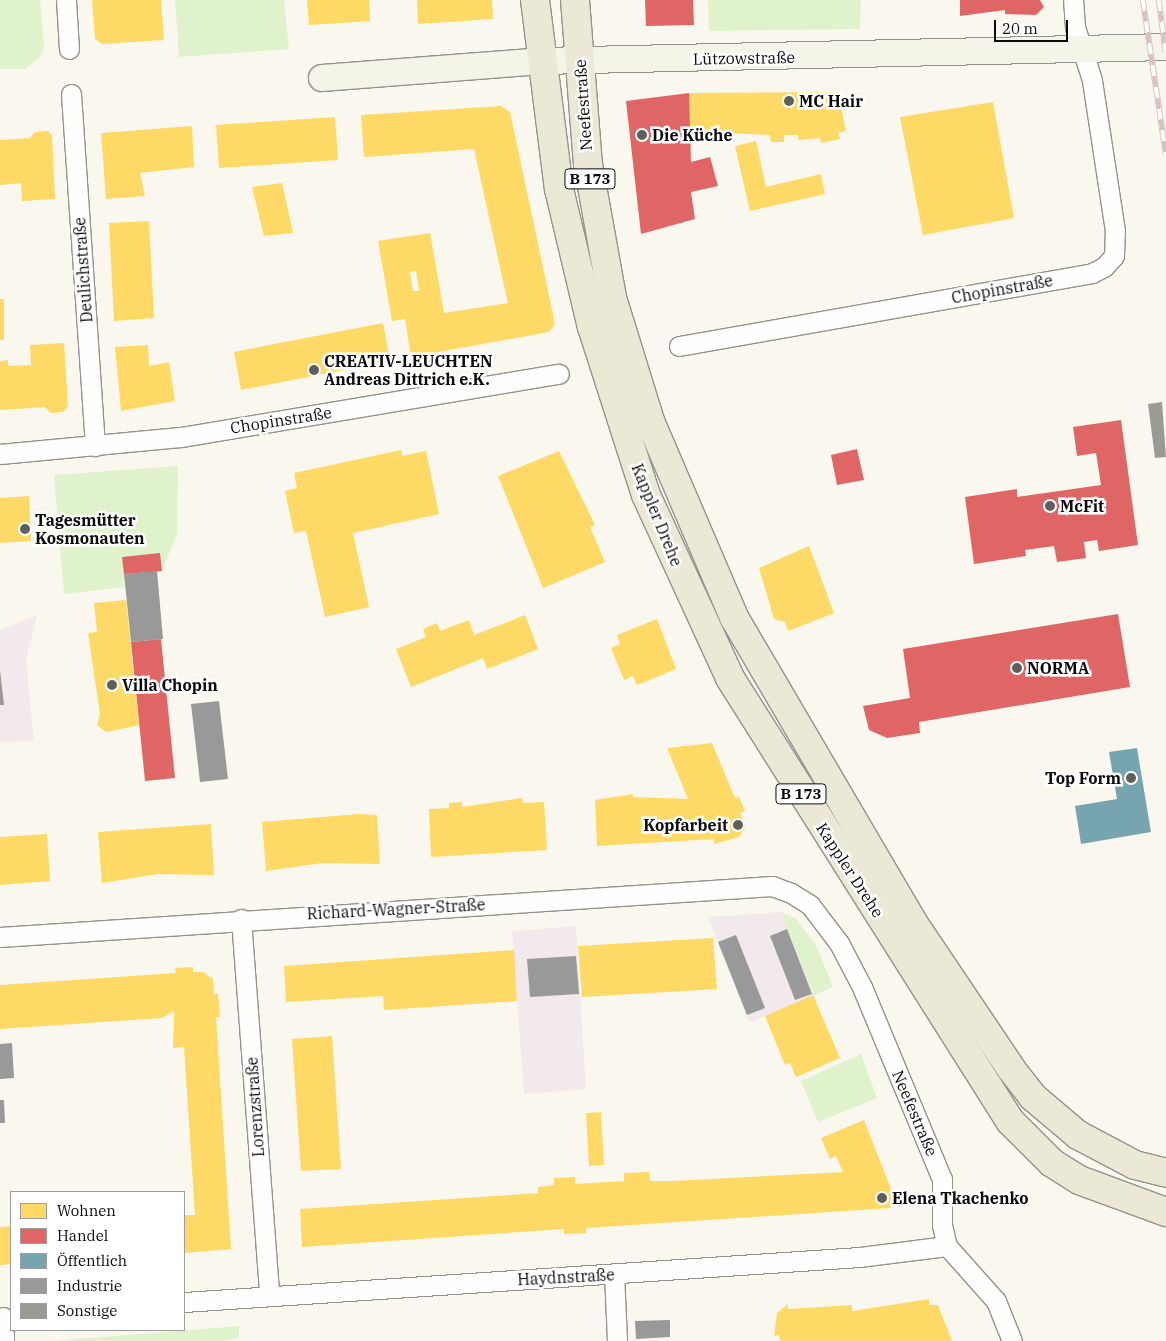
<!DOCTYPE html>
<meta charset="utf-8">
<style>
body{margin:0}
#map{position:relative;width:1166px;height:1341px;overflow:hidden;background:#faf8ee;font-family:"IBM Plex Serif",serif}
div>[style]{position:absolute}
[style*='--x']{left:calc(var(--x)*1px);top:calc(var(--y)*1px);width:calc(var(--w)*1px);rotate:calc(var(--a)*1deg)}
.industrial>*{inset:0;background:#f2e9ec}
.green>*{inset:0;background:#e0f2cb}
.homes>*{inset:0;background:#ffd966}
.shops>*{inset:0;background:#e06666}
.public>*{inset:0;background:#76a5af}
.industry>*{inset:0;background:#999}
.building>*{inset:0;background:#9c9a94}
.roads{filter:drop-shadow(1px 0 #93928d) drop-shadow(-1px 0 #93928d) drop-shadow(0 1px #93928d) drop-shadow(0 -1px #93928d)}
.street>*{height:19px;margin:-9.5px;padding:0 9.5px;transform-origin:9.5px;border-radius:9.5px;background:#fefefc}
.secondary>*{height:26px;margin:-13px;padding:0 13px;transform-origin:13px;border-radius:13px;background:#f4f4e8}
.primary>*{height:28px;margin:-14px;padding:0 14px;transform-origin:14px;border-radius:14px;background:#ece8d6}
.rail>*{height:5.5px;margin-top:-2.75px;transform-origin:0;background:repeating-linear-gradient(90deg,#fff 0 11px,#d8c2c1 0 22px);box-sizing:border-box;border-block:1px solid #d8c2c1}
.dots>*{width:14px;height:14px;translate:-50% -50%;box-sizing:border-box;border:2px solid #fff;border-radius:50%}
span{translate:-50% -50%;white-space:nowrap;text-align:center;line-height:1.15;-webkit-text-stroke:5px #fff;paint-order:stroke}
.shield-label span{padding:1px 4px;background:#fff;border:1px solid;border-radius:4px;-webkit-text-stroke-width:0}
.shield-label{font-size:15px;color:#0b0b0b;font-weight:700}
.street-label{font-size:16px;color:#0b0b0b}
.poi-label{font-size:16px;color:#0b0b0b;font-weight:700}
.left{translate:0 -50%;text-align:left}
.right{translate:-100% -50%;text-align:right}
.legend{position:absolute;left:10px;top:1191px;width:175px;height:140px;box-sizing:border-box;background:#fff;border:1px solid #9d9d9d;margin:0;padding:6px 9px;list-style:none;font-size:15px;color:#0b0b0b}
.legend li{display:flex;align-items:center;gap:10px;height:25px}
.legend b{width:25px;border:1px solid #9d9d9d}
.scale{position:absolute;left:994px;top:20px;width:74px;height:22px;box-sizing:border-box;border:2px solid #0b0b0b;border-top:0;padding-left:6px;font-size:15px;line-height:18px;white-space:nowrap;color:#0b0b0b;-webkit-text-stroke:4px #fff;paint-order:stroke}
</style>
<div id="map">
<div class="industrial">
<div style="clip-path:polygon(37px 615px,26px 659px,34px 741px,0 742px,0 630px)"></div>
<div style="clip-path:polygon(781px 912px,814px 995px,749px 1023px,708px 917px)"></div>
<div style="clip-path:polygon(576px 926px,586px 1089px,524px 1094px,512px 931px)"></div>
</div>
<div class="green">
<div style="clip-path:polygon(0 0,40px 0,44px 47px,39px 58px,25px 69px,0 69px)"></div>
<div style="clip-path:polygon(175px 0,284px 0,289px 49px,179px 57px)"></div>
<div style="clip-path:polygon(708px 0,861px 0,860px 29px,709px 31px)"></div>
<div style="clip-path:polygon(178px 466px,177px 534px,162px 571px,124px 575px,125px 587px,64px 594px,54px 475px)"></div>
<div style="clip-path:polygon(781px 912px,796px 919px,816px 945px,833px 987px,814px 995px)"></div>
<div style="clip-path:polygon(861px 1054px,877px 1098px,818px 1122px,801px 1081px)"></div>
<div style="clip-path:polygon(239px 1326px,239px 1338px,223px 1341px,52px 1341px)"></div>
</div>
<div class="homes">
<div style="clip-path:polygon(92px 0,161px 0,164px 40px,102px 44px,95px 39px)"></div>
<div style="clip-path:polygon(307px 0,369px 0,370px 21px,309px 25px)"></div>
<div style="clip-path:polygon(417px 0,492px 0,493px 19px,418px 24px)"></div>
<div style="clip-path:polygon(838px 92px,846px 131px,838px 133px,840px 139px,821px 143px,820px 138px,798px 140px,798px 135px,784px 135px,784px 142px,771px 142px,770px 135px,726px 133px,726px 142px,717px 142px,717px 133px,689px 134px,689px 93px)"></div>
<div style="clip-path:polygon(993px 102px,1014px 218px,923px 235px,900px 117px)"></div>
<div style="clip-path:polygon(evenodd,501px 106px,510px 112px,555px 324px,549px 332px,411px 357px,405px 319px,392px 321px,378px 241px,430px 233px,444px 313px,508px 303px,505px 290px,474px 149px,364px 157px,361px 115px,501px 106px,416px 271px,419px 291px,413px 291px,410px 272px,416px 271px)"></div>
<div style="clip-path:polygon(335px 117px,338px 160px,219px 168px,216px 125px)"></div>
<div style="clip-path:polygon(192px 126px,194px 167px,140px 173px,145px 196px,106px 199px,101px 133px)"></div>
<div style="clip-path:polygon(48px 131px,52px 135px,55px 199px,22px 201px,21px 183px,0 185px,0 140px,30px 138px,35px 132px)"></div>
<div style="clip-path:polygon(756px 141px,766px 187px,821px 174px,825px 194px,750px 211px,735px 146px)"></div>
<div style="clip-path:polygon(282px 183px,293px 233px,264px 236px,252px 187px)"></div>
<div style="clip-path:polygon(149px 221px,154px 318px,114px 321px,109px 223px)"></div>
<div style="clip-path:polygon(0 299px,4px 299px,4px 340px,0 340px)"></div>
<div style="clip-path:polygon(383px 323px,390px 361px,241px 390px,234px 352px)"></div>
<div style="clip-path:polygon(64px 343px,68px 406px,63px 412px,51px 413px,45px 407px,0 410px,0 361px,8px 360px,8px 366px,31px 365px,30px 345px)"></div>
<div style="clip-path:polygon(148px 345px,149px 366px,169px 362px,175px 401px,121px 411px,115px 347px)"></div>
<div style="clip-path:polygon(401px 450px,402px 456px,426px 451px,439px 514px,353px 533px,369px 607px,325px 617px,306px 531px,294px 533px,285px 491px,297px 488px,294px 473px)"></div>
<div style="clip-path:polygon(559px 451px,595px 525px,590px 527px,605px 562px,543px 588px,498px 476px)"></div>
<div style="clip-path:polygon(29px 496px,31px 541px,0 543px,0 498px)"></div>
<div style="clip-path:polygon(809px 546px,834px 613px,788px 631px,785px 622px,774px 619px,759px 568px)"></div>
<div style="clip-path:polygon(126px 600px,139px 725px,106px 732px,97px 725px,100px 714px,88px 633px,97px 632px,94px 603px)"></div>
<div style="clip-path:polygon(525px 615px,538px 649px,487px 669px,483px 658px,411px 687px,396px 649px,426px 637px,423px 629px,437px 623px,440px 631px,469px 620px,474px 635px)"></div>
<div style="clip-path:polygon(657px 619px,676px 669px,637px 685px,633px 676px,624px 680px,611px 648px,620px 644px,617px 635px)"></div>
<div style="clip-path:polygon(712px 743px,735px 798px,739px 797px,745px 811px,740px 813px,746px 826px,739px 837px,714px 844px,714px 839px,597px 846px,595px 800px,633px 794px,633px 797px,688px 799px,667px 748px)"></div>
<div style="clip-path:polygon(522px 798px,523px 803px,544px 802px,547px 850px,431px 857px,429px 809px,449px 808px,449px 803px,462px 802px,462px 807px)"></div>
<div style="clip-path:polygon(359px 814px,377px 815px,380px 864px,322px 863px,266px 871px,262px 822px)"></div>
<div style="clip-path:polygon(211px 824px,214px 875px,158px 874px,102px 883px,98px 832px)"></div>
<div style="clip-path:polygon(47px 834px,50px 881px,0 885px,0 837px)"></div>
<div style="clip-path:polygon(713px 938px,717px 989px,582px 997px,578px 946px)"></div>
<div style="clip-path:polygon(514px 950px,517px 1001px,384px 1010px,383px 996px,286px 1002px,284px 966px)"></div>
<div style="clip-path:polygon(193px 967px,193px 972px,203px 972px,213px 979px,214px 994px,218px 993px,220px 1017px,216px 1017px,231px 1249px,184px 1253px,184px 1215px,195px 1215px,184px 1047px,173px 1048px,174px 1011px,162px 1018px,0 1029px,0 985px,176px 973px,175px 968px)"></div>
<div style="clip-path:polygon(813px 995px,840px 1058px,796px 1077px,790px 1063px,785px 1065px,765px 1016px)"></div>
<div style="clip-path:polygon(332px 1036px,341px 1169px,301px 1171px,292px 1039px)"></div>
<div style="clip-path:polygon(601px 1112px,604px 1165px,589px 1166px,586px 1113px)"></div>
<div style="clip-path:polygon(864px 1120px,895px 1199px,891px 1208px,586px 1228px,586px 1233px,564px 1234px,564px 1229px,302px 1247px,300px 1209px,538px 1193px,538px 1187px,554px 1185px,554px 1178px,575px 1177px,575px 1184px,624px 1181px,624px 1173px,649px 1172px,650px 1181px,671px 1181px,843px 1172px,836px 1156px,830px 1159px,821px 1138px)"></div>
<div style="clip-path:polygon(11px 1226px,11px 1264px,0 1265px,0 1227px)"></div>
<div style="clip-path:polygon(929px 1299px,929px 1305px,938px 1305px,952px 1341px,780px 1341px,779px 1335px,774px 1336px,777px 1313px,788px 1304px,788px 1309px,852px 1305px,852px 1311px)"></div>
</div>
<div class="shops">
<div style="clip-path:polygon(645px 0,693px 0,694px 25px,646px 26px)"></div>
<div style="clip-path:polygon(960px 0,1040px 0,1044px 7px,1036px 15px,1005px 14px,1005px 10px,960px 16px)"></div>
<div style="clip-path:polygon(689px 93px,691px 162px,710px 157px,718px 186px,691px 192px,695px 219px,641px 234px,626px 101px)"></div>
<div style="clip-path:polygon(1121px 420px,1138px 545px,1099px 551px,1097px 540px,1084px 542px,1086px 558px,1057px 562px,1054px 546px,1025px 550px,1026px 556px,974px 564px,965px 497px,1017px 489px,1017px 497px,1101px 485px,1096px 453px,1077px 456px,1073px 427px)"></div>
<div style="clip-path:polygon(857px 449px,864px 480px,837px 485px,831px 455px)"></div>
<div style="clip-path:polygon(160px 553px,162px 571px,124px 574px,122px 557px)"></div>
<div style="clip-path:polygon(1118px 614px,1130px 687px,919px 722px,920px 733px,887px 738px,869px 730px,863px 706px,910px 698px,903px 649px)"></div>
<div style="clip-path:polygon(161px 639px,175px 778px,145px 781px,131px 642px)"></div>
</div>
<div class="public">
<div style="clip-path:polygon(1137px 748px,1151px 832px,1081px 844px,1075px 806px,1117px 799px,1109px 752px)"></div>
</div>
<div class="industry">
<div style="clip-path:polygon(157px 571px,163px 639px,131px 642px,124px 574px)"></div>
<div style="clip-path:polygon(0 670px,4px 705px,0 705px)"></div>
<div style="clip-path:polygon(219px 701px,228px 779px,200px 782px,191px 704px)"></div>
<div style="clip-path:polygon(787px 929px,812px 994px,795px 1000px,770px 936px)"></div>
<div style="clip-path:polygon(736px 935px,765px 1008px,747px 1015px,718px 942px)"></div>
<div style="clip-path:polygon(576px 956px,579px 994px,530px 997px,527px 959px)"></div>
<div style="clip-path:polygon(12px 1043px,14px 1078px,0 1079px,0 1044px)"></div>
<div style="clip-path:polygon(0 1100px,4px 1100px,5px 1123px,0 1123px)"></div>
<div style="clip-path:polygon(670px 1320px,670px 1337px,636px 1339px,635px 1321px)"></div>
</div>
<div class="building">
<div style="clip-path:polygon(1162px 402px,1166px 457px,1155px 458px,1148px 404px)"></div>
</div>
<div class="roads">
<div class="street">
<div style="--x:66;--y:0;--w:49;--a:86.5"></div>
<div style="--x:71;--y:94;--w:353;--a:86.1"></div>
<div style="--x:679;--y:346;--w:419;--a:-10"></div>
<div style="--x:1092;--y:273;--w:13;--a:-27"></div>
<div style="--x:1104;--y:267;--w:15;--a:-48"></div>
<div style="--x:1114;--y:256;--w:25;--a:-88"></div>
<div style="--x:1115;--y:231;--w:153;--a:-98.7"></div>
<div style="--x:1092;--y:80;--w:56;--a:-107.8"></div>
<div style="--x:1075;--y:27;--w:27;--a:-94"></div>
<div style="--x:0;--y:454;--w:182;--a:-5.4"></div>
<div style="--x:181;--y:437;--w:383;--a:-9.5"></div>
<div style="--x:241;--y:919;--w:377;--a:85.7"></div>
<div style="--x:0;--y:937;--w:774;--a:-3.78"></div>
<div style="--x:772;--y:886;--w:20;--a:20"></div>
<div style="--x:791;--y:893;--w:22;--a:32"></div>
<div style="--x:810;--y:905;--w:48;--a:52.7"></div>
<div style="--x:839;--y:943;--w:50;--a:62.4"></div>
<div style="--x:862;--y:987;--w:208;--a:67.4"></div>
<div style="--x:942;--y:1179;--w:46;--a:90"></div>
<div style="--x:942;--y:1225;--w:22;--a:77"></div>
<div style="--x:947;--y:1246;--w:74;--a:48.3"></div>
<div style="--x:996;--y:1301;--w:43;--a:68.2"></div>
<div style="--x:614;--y:1274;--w:67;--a:87.4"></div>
<div style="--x:184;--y:1302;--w:677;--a:-3.81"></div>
<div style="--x:860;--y:1257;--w:88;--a:-7.2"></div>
<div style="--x:3;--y:1317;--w:24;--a:88"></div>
</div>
<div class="secondary">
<div style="--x:322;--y:78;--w:220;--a:-4.4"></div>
<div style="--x:541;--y:61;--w:625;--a:-1.28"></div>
</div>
<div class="primary">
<div style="--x:535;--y:0;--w:191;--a:82.8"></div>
<div style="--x:559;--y:189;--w:142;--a:76.6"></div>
<div style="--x:592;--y:327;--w:176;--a:72.2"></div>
<div style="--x:646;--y:495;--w:201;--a:65.3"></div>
<div style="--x:730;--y:678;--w:524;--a:57.7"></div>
<div style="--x:1010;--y:1121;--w:59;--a:45"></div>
<div style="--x:1052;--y:1163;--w:32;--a:32"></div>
<div style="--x:1079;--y:1180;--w:93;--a:20.2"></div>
<div style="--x:575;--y:0;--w:165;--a:85.5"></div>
<div style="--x:588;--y:164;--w:136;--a:79.8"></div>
<div style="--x:612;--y:298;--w:129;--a:72.8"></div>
<div style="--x:650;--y:421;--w:215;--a:66.8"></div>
<div style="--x:735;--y:619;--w:350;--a:59.6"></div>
<div style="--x:912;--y:921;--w:179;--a:56.1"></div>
<div style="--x:1012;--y:1070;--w:34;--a:52"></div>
<div style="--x:1033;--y:1097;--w:59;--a:40.2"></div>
<div style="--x:1078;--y:1135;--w:64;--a:27.8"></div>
<div style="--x:1135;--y:1165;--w:32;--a:14"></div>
</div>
</div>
<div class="rail">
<div style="--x:1143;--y:0;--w:155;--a:81.5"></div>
<div style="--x:1159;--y:0;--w:53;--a:82.5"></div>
</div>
<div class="dots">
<div style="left:789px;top:101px;background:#5f5e5a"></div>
<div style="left:642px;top:135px;background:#5f5e5a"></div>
<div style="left:314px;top:370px;background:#5f5e5a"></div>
<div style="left:1050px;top:506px;background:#5f5e5a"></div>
<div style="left:25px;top:529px;background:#5f5e5a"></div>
<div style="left:1017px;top:668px;background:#5f5e5a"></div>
<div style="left:112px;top:685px;background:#5f5e5a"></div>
<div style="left:1131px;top:778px;background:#5f5e5a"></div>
<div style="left:738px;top:825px;background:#5f5e5a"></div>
<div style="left:882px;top:1198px;background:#5f5e5a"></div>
</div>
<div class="shield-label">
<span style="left:590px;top:179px">B 173</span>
<span style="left:801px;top:794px">B 173</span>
</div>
<div class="street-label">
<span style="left:744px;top:58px;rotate:-1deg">Lützowstraße</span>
<span style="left:583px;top:105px;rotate:-94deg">Neefestraße</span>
<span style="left:83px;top:270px;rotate:-94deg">Deulichstraße</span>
<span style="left:1002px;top:289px;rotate:-10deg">Chopinstraße</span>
<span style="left:281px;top:420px;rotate:-9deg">Chopinstraße</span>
<span style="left:657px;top:515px;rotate:68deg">Kappler Drehe</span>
<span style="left:850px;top:870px;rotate:57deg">Kappler Drehe</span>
<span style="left:396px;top:909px;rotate:-3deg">Richard-Wagner-Straße</span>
<span style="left:255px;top:1107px;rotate:-94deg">Lorenzstraße</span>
<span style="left:915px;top:1113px;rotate:67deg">Neefestraße</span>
<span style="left:566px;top:1277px;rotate:-3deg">Haydnstraße</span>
</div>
<div class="poi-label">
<span class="left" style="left:799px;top:101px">MC Hair</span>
<span class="left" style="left:652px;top:135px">Die Küche</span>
<span class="left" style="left:324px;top:370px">CREATIV-LEUCHTEN<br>Andreas Dittrich e.K.</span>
<span class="left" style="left:1060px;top:506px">McFit</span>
<span class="left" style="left:35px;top:529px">Tagesmütter<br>Kosmonauten</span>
<span class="left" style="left:1027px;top:668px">NORMA</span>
<span class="left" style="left:122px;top:685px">Villa Chopin</span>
<span class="right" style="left:1121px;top:778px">Top Form</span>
<span class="right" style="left:728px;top:825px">Kopfarbeit</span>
<span class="left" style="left:892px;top:1198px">Elena Tkachenko</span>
</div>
<ul class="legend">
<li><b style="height:14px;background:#ffd966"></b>Wohnen</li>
<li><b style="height:14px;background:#e06666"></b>Handel</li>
<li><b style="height:14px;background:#76a5af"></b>Öffentlich</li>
<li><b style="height:14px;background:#999"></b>Industrie</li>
<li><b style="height:14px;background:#9c9a94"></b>Sonstige</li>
</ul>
<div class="scale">20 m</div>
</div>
